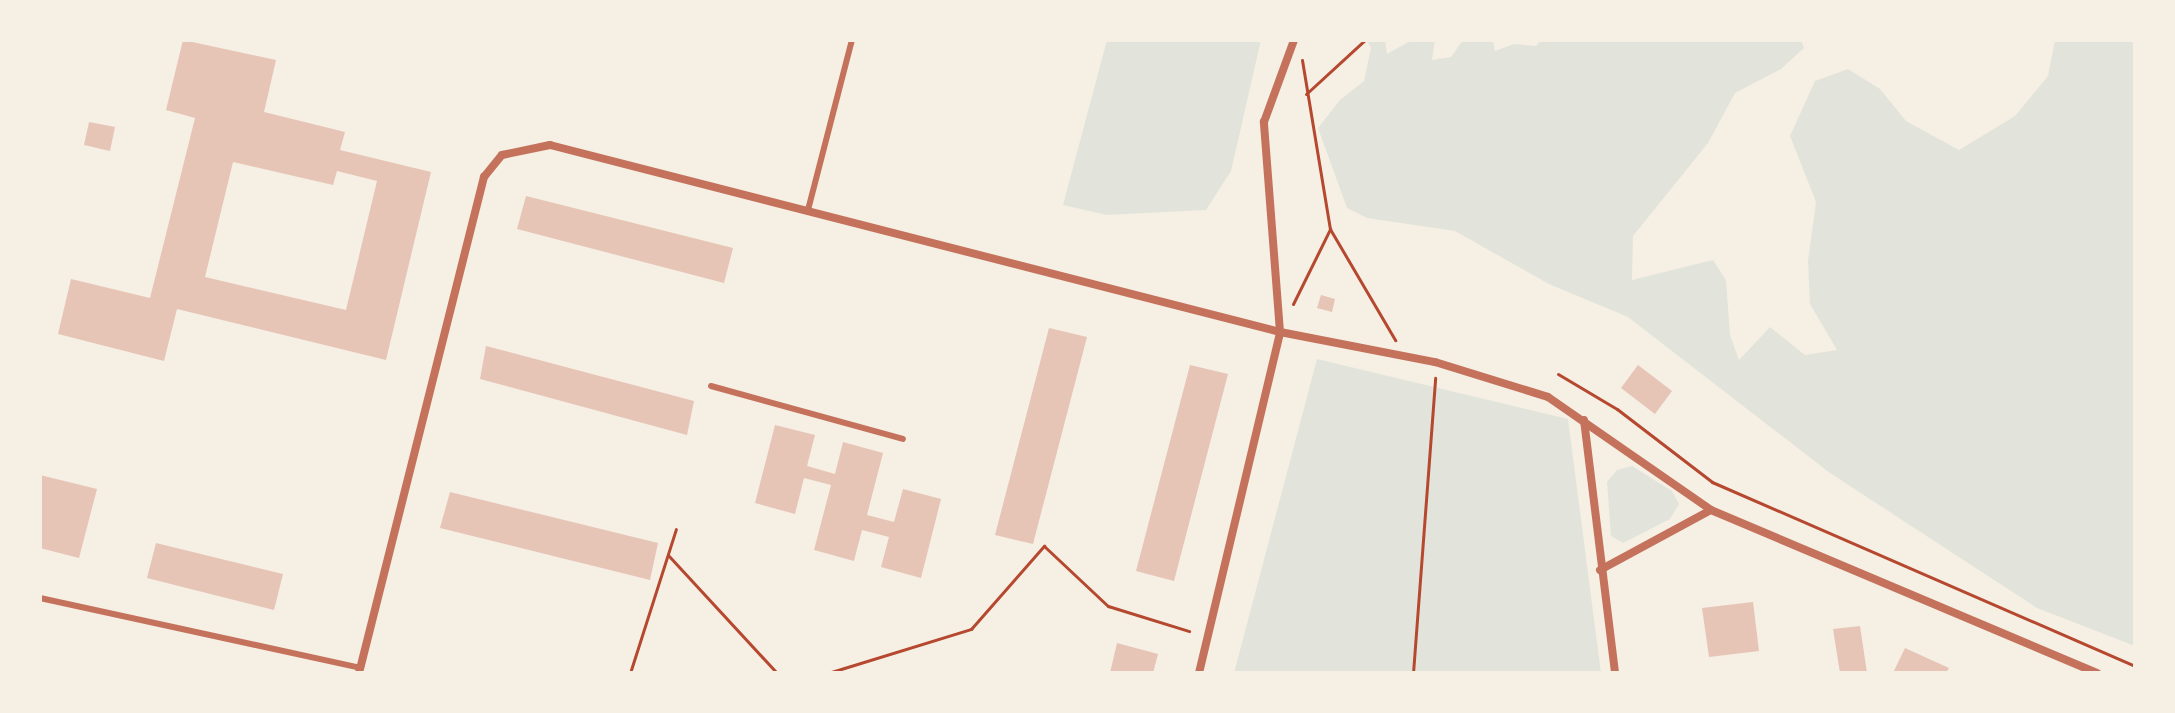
<!DOCTYPE html>
<style>
body{margin:0}
#map{position:relative;width:2175px;height:713px;overflow:hidden;background:#f6efe4;font-family:"Sofia Sans Condensed",sans-serif}
div>[style]{position:absolute}
[style*='--x']{left:calc(var(--x)*1px);top:calc(var(--y)*1px);width:calc(var(--w)*1px);rotate:calc(var(--a)*1deg)}
.green>*{inset:0;background:#e2e4dc}
.building>*{inset:0;background:#e6c5b7}
.path>*{height:3px;margin:-1.5px;padding:0 1.5px;transform-origin:1.5px;border-radius:1.5px;background:#b5482f}
.service>*{height:6px;margin:-3px;padding:0 3px;transform-origin:3px;border-radius:3px;background:#c5725c}
.minor>*{height:8px;margin:-4px;padding:0 4px;transform-origin:4px;border-radius:4px;background:#c5725c}
span{translate:-50% -50%;white-space:nowrap;text-align:center;line-height:1.15;-webkit-text-stroke:6px #f6efe4;paint-order:stroke}
.frame{position:absolute;inset:0;border:42px solid #f6efe4;pointer-events:none}
</style>
<div id="map">
<div class="green">
<div style="clip-path:polygon(1107px 40px,1261px 40px,1231px 171px,1206px 210px,1107px 215px,1063px 205px)"></div>
<div style="clip-path:polygon(1367px 40px,1385px 40px,1387px 54px,1412px 40px,1435px 40px,1432px 60px,1451px 57px,1463px 40px,1493px 40px,1495px 51px,1514px 44px,1536px 46px,1541px 40px,1801px 40px,1804px 48px,1781px 69px,1735px 93px,1708px 143px,1633px 236px,1632px 280px,1713px 260px,1726px 280px,1730px 335px,1739px 360px,1770px 327px,1805px 355px,1837px 350px,1810px 304px,1808px 261px,1816px 202px,1790px 136px,1815px 81px,1848px 69px,1880px 89px,1906px 121px,1959px 150px,2015px 116px,2048px 76px,2055px 40px,2135px 40px,2135px 646px,2037px 608px,1830px 473px,1628px 317px,1549px 284px,1455px 231px,1367px 218px,1347px 208px,1318px 128px,1340px 100px,1364px 81px,1371px 48px)"></div>
<div style="clip-path:polygon(1317px 359px,1568px 419px,1601px 673px,1234px 673px)"></div>
<div style="clip-path:polygon(1632px 466px,1672px 491px,1679px 504px,1670px 519px,1623px 543px,1611px 536px,1607px 482px,1617px 470px)"></div>
</div>
<div class="building">
<div style="clip-path:polygon(evenodd,183px 40px,276px 60px,264px 112px,345px 132px,340px 150px,431px 172px,386px 360px,177px 309px,164px 361px,58px 334px,71px 279px,150px 298px,195px 118px,166px 110px,183px 40px,233px 162px,333px 185px,337px 171px,377px 181px,346px 310px,205px 277px,233px 162px)"></div>
<div style="clip-path:polygon(89px 122px,115px 127px,110px 151px,84px 145px)"></div>
<div style="clip-path:polygon(526px 196px,733px 248px,724px 283px,517px 229px)"></div>
<div style="clip-path:polygon(1321px 295px,1335px 299px,1332px 312px,1317px 308px)"></div>
<div style="clip-path:polygon(1049px 328px,1087px 337px,1033px 544px,995px 535px)"></div>
<div style="clip-path:polygon(486px 346px,694px 401px,687px 435px,480px 379px)"></div>
<div style="clip-path:polygon(1190px 365px,1228px 374px,1174px 581px,1136px 571px)"></div>
<div style="clip-path:polygon(1638px 365px,1672px 391px,1655px 414px,1621px 388px)"></div>
<div style="clip-path:polygon(775px 425px,815px 435px,807px 466px,835px 474px,843px 442px,883px 453px,867px 515px,894px 522px,903px 489px,941px 499px,921px 578px,881px 567px,889px 537px,862px 530px,854px 561px,814px 550px,831px 485px,804px 478px,795px 514px,755px 503px)"></div>
<div style="clip-path:polygon(40px 475px,97px 489px,79px 558px,40px 548px)"></div>
<div style="clip-path:polygon(450px 492px,658px 543px,650px 580px,440px 528px)"></div>
<div style="clip-path:polygon(156px 543px,283px 574px,274px 610px,147px 578px)"></div>
<div style="clip-path:polygon(1753px 602px,1759px 651px,1709px 657px,1702px 608px)"></div>
<div style="clip-path:polygon(1860px 626px,1867px 673px,1840px 673px,1833px 629px)"></div>
<div style="clip-path:polygon(1117px 643px,1158px 654px,1153px 673px,1110px 673px)"></div>
<div style="clip-path:polygon(1905px 648px,1949px 668px,1946px 673px,1893px 673px)"></div>
</div>
<div class="path">
<div style="--x:1302;--y:60;--w:171;--a:80.6"></div>
<div style="--x:1330;--y:229;--w:129;--a:59.6"></div>
<div style="--x:1306;--y:94;--w:80;--a:-42.5"></div>
<div style="--x:1293;--y:304;--w:84;--a:-63.7"></div>
<div style="--x:1558;--y:374;--w:69;--a:30.7"></div>
<div style="--x:1617;--y:409;--w:120;--a:37.5"></div>
<div style="--x:1712;--y:482;--w:461;--a:23.5"></div>
<div style="--x:668;--y:555;--w:161;--a:47.3"></div>
<div style="--x:630;--y:673;--w:151;--a:-72.3"></div>
<div style="--x:828;--y:673;--w:150;--a:-17.1"></div>
<div style="--x:971;--y:629;--w:111;--a:-48.7"></div>
<div style="--x:1044;--y:546;--w:88;--a:43.2"></div>
<div style="--x:1108;--y:606;--w:85;--a:17.2"></div>
<div style="--x:1413;--y:673;--w:296;--a:-85.7"></div>
</div>
<div class="service">
<div style="--x:808;--y:210;--w:176;--a:-75.5"></div>
<div style="--x:711;--y:386;--w:199;--a:15.4"></div>
<div style="--x:40;--y:598;--w:328;--a:12.3"></div>
</div>
<div class="minor">
<div style="--x:1584;--y:420;--w:255;--a:83"></div>
<div style="--x:1600;--y:570;--w:126;--a:-28.4"></div>
<div style="--x:359;--y:673;--w:512;--a:-75.86"></div>
<div style="--x:484;--y:177;--w:28;--a:-51"></div>
<div style="--x:502;--y:155;--w:49;--a:-11.8"></div>
<div style="--x:550;--y:145;--w:754;--a:14.37"></div>
<div style="--x:1280;--y:332;--w:158;--a:11"></div>
<div style="--x:1435;--y:362;--w:118;--a:17.2"></div>
<div style="--x:1548;--y:397;--w:198;--a:34.7"></div>
<div style="--x:1711;--y:510;--w:419;--a:22.9"></div>
<div style="--x:1199;--y:673;--w:350;--a:-76.6"></div>
<div style="--x:1280;--y:332;--w:211;--a:-94.4"></div>
<div style="--x:1264;--y:122;--w:87;--a:-69.9"></div>
</div>
<div class="frame"></div>
</div>
